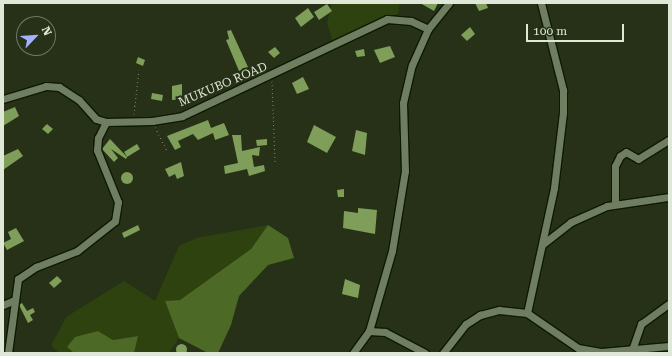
<!DOCTYPE html>
<style>
body{margin:0}
#map{position:relative;width:672px;height:356px;overflow:hidden;background:#263118;font-family:"Roboto Serif",serif}
div>[style]{position:absolute}
[style*='--x']{left:calc(var(--x)*1px);top:calc(var(--y)*1px);width:calc(var(--w)*1px);rotate:calc(var(--a)*1deg)}
.green>*{inset:0;background:#2d420e}
.forest>*{inset:0;background:#4c6925}
.building>*{inset:0;background:#7e9e59}
.round{border-radius:50%}
.path>*{height:1px;margin-top:-0.5px;transform-origin:0;background:repeating-linear-gradient(90deg,#7d8772 0 1px,transparent 0 4px)}
.roads{filter:drop-shadow(1px 0 #0e1902) drop-shadow(-1px 0 #0e1902) drop-shadow(0 1px #0e1902) drop-shadow(0 -1px #0e1902)}
.minor>*{height:7px;margin:-3.5px;padding:0 3.5px;transform-origin:3.5px;border-radius:3.5px;background:#6f7d60}
span{translate:-50% -50%;white-space:nowrap;text-align:center;line-height:1.15;-webkit-text-stroke:4px #263118;paint-order:stroke}
.street-label{font-size:12px;color:#dfe7d7}
.frame{position:absolute;inset:0;border:4px solid #dfe7d7;pointer-events:none}
.north{position:absolute;left:16px;top:16px;width:40px;height:40px;box-sizing:border-box;background:#263118;border:1px solid #707a64;border-radius:50%;rotate:65deg;font-size:11px;font-weight:700;line-height:16px;text-align:center;color:#dfe7d7}
.north::after{content:'';display:block;margin:auto;width:14px;height:18px;background:#a3b2fd;clip-path:polygon(50% 0,100% 100%,50% 72%,0 100%)}
.scale{position:absolute;left:526px;top:24px;width:98px;height:18px;box-sizing:border-box;border:2px solid #dfe7d7;border-top:0;padding-left:5px;font-size:12px;line-height:14px;white-space:nowrap;color:#dfe7d7;-webkit-text-stroke:3px #263118;paint-order:stroke}
</style>
<div id="map">
<div class="green">
<div style="clip-path:polygon(332px 3px,400px 3px,398px 14px,333px 42px,327px 23px)"></div>
<div style="clip-path:polygon(268px 225px,251px 249px,180px 300px,165px 301px,179px 338px,169px 353px,134px 353px,137px 336px,113px 340px,98px 331px,67px 347px,74px 353px,59px 353px,51px 346px,66px 317px,124px 281px,155px 301px,179px 246px,196px 238px)"></div>
</div>
<div class="forest">
<div style="clip-path:polygon(268px 225px,288px 238px,294px 258px,268px 265px,239px 296px,231px 325px,218px 353px,208px 353px,179px 338px,165px 301px,180px 300px,251px 249px)"></div>
<div style="clip-path:polygon(98px 331px,113px 340px,138px 336px,134px 353px,74px 353px,67px 347px,75px 337px)"></div>
</div>
<div class="building">
<div style="clip-path:polygon(420px 3px,438px 3px,434px 11px)"></div>
<div style="clip-path:polygon(475px 3px,486px 3px,488px 8px,479px 11px)"></div>
<div style="clip-path:polygon(327px 4px,332px 11px,319px 20px,314px 12px)"></div>
<div style="clip-path:polygon(308px 8px,314px 17px,301px 27px,295px 18px)"></div>
<div style="clip-path:polygon(470px 27px,475px 34px,467px 41px,461px 35px)"></div>
<div style="clip-path:polygon(231px 30px,248px 67px,239px 71px,226px 40px,229px 39px,227px 31px)"></div>
<div style="clip-path:polygon(390px 46px,395px 57px,380px 63px,374px 50px)"></div>
<div style="clip-path:polygon(275px 47px,280px 53px,274px 58px,268px 52px)"></div>
<div style="clip-path:polygon(364px 49px,365px 56px,357px 57px,355px 51px)"></div>
<div style="clip-path:polygon(138px 57px,145px 60px,143px 66px,136px 63px)"></div>
<div style="clip-path:polygon(303px 77px,309px 89px,297px 94px,292px 83px)"></div>
<div style="clip-path:polygon(182px 84px,182px 99px,172px 100px,172px 86px)"></div>
<div style="clip-path:polygon(152px 93px,163px 95px,162px 101px,151px 99px)"></div>
<div style="clip-path:polygon(15px 107px,19px 116px,3px 126px,3px 112px)"></div>
<div style="clip-path:polygon(208px 120px,211px 128px,224px 123px,229px 135px,215px 140px,213px 133px,198px 140px,193px 134px,178px 141px,181px 147px,175px 150px,167px 136px)"></div>
<div style="clip-path:polygon(47px 124px,53px 129px,48px 134px,42px 129px)"></div>
<div style="clip-path:polygon(314px 125px,336px 137px,327px 153px,307px 142px)"></div>
<div style="clip-path:polygon(356px 130px,367px 133px,365px 155px,352px 151px)"></div>
<div style="clip-path:polygon(232px 135px,241px 135px,242px 151px,260px 147px,259px 156px,252px 155px,254px 167px,264px 165px,265px 171px,249px 176px,247px 169px,225px 174px,224px 166px,238px 163px)"></div>
<div style="clip-path:polygon(110px 139px,127px 157px,126px 159px,111px 149px,118px 158px,114px 162px,102px 149px)"></div>
<div style="clip-path:polygon(267px 139px,267px 145px,257px 146px,256px 140px)"></div>
<div style="clip-path:polygon(137px 144px,140px 149px,127px 157px,124px 152px)"></div>
<div style="clip-path:polygon(18px 149px,23px 156px,3px 170px,3px 156px)"></div>
<div style="clip-path:polygon(181px 162px,184px 176px,177px 179px,175px 174px,169px 177px,165px 169px)"></div>
<div class="round" style="left:121px;top:172px;width:12px;height:12px"></div>
<div style="clip-path:polygon(344px 189px,344px 197px,338px 197px,337px 190px)"></div>
<div style="clip-path:polygon(358px 208px,377px 210px,375px 234px,343px 228px,344px 211px,358px 213px)"></div>
<div style="clip-path:polygon(138px 225px,140px 230px,124px 238px,122px 233px)"></div>
<div style="clip-path:polygon(16px 228px,24px 241px,7px 250px,3px 243px,11px 239px,8px 232px)"></div>
<div style="clip-path:polygon(57px 276px,62px 281px,54px 288px,49px 283px)"></div>
<div style="clip-path:polygon(345px 279px,360px 285px,358px 298px,342px 294px)"></div>
<div style="clip-path:polygon(22px 303px,27px 311px,33px 308px,35px 312px,30px 315px,33px 320px,28px 323px,19px 305px)"></div>
<div class="round" style="left:175.5px;top:343.5px;width:11px;height:11px"></div>
</div>
<div class="path">
<div style="--x:272;--y:81;--w:82;--a:87.9"></div>
<div style="--x:134;--y:114;--w:44;--a:-83.5"></div>
<div style="--x:155;--y:127;--w:27;--a:63"></div>
</div>
<div class="roads">
<div class="minor">
<div style="--x:3;--y:99;--w:45;--a:-16.8"></div>
<div style="--x:46;--y:86;--w:13;--a:4"></div>
<div style="--x:59;--y:87;--w:24;--a:33"></div>
<div style="--x:79;--y:100;--w:25;--a:48"></div>
<div style="--x:96;--y:119;--w:10;--a:17"></div>
<div style="--x:106;--y:122;--w:46;--a:-1.2"></div>
<div style="--x:152;--y:121;--w:30;--a:-9"></div>
<div style="--x:182;--y:116;--w:227;--a:-25.3"></div>
<div style="--x:387;--y:19;--w:24;--a:5"></div>
<div style="--x:411;--y:21;--w:19;--a:25"></div>
<div style="--x:615;--y:204;--w:38;--a:-90"></div>
<div style="--x:615;--y:166;--w:11;--a:-63"></div>
<div style="--x:620;--y:156;--w:7;--a:-34"></div>
<div style="--x:626;--y:152;--w:14;--a:30"></div>
<div style="--x:638;--y:159;--w:36;--a:-32"></div>
<div style="--x:543;--y:244;--w:36;--a:-38"></div>
<div style="--x:571;--y:222;--w:39;--a:-24"></div>
<div style="--x:607;--y:206;--w:63;--a:-8.3"></div>
<div style="--x:3;--y:305;--w:10;--a:-24"></div>
<div style="--x:527;--y:313;--w:128;--a:-77.8"></div>
<div style="--x:554;--y:188;--w:76;--a:-83.2"></div>
<div style="--x:563;--y:113;--w:23;--a:-90"></div>
<div style="--x:563;--y:90;--w:90;--a:-104.2"></div>
<div style="--x:369;--y:331;--w:16;--a:4"></div>
<div style="--x:385;--y:332;--w:45;--a:27.7"></div>
<div style="--x:632;--y:350;--w:28;--a:-71"></div>
<div style="--x:641;--y:324;--w:34;--a:-36"></div>
<div style="--x:8;--y:353;--w:75;--a:-82.3"></div>
<div style="--x:18;--y:279;--w:22;--a:-34"></div>
<div style="--x:36;--y:267;--w:44;--a:-21.3"></div>
<div style="--x:77;--y:251;--w:48;--a:-38.3"></div>
<div style="--x:115;--y:221;--w:19;--a:-81"></div>
<div style="--x:118;--y:202;--w:56;--a:-112"></div>
<div style="--x:97;--y:150;--w:12;--a:-85"></div>
<div style="--x:98;--y:138;--w:18;--a:-63"></div>
<div style="--x:353;--y:353;--w:27;--a:-54"></div>
<div style="--x:369;--y:331;--w:83;--a:-74"></div>
<div style="--x:392;--y:251;--w:81;--a:-80.8"></div>
<div style="--x:405;--y:171;--w:68;--a:-91.7"></div>
<div style="--x:403;--y:103;--w:39;--a:-77"></div>
<div style="--x:412;--y:65;--w:39;--a:-66"></div>
<div style="--x:428;--y:29;--w:33;--a:-51"></div>
<div style="--x:443;--y:353;--w:37;--a:-52"></div>
<div style="--x:466;--y:324;--w:17;--a:-33"></div>
<div style="--x:480;--y:315;--w:20;--a:-15"></div>
<div style="--x:499;--y:310;--w:28;--a:6"></div>
<div style="--x:527;--y:313;--w:62;--a:34.5"></div>
<div style="--x:578;--y:348;--w:23;--a:10"></div>
<div style="--x:601;--y:352;--w:68;--a:-5"></div>
</div>
</div>
<div class="street-label">
<span style="left:223px;top:85px;rotate:-23deg">MUKUBO ROAD</span>
</div>
<div class="frame"></div>
<div class="north">N</div>
<div class="scale">100 m</div>
</div>
